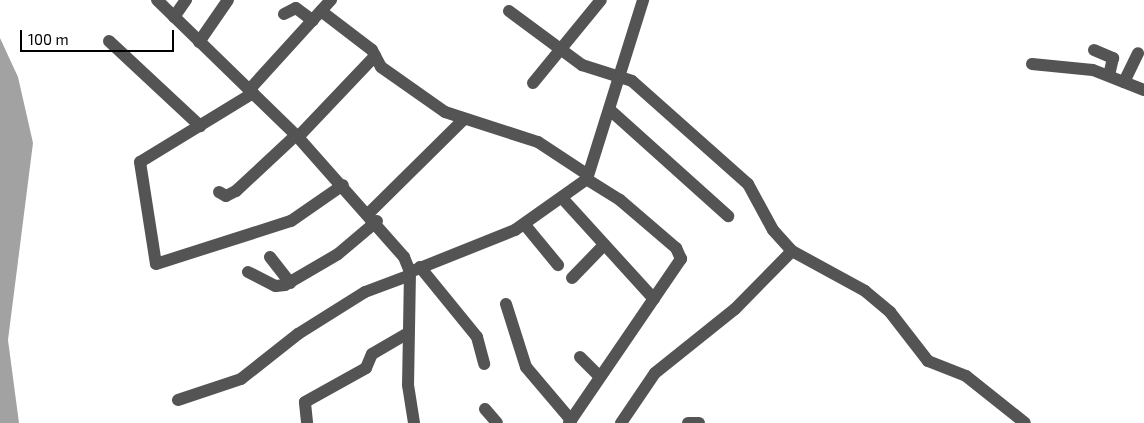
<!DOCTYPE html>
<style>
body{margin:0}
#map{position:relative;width:1144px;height:423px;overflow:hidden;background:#fff;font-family:"Exo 2",sans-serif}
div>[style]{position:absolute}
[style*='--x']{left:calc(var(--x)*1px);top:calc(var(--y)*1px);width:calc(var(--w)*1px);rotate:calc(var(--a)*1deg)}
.water>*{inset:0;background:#a2a2a2}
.minor>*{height:12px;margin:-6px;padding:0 6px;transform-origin:6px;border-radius:6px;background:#545454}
span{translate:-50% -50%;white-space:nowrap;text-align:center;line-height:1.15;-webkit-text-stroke:5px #fff;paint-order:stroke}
.scale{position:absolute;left:20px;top:30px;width:154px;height:22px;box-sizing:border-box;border:2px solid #000;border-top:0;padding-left:6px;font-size:15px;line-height:18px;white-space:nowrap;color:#000;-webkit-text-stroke:4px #fff;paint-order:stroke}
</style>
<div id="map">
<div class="water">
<div style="clip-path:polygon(0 38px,18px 77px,33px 143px,8px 340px,19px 423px,0 423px)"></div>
</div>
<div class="minor">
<div style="--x:157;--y:0;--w:194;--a:44.2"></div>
<div style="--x:296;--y:135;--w:163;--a:48.5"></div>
<div style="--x:404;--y:257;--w:16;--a:68"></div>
<div style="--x:410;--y:272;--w:113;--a:91"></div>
<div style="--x:408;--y:385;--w:38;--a:81"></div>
<div style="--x:321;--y:11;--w:64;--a:37.4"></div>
<div style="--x:372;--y:50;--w:19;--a:62"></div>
<div style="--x:381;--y:67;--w:78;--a:35.1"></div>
<div style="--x:445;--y:112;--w:98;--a:17.9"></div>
<div style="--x:538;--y:142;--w:60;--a:33.4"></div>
<div style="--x:509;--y:11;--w:91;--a:36.5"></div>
<div style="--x:582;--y:65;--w:52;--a:17.7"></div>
<div style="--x:632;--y:81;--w:155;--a:41.6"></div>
<div style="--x:748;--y:184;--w:52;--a:61.5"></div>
<div style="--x:773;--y:230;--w:28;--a:48"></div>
<div style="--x:792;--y:251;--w:83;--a:28.7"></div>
<div style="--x:865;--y:291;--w:33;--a:40"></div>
<div style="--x:890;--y:312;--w:62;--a:52.2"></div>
<div style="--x:928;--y:361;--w:41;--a:21.5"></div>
<div style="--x:966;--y:376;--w:75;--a:38.5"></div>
<div style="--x:284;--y:14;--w:13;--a:-27"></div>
<div style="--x:296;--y:8;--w:21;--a:37"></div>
<div style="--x:174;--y:17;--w:21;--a:-55"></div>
<div style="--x:109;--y:41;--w:125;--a:43"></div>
<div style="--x:199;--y:42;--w:51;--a:-55.4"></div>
<div style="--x:1094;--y:50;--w:21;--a:23"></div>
<div style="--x:1113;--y:58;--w:18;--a:103"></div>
<div style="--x:1032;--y:64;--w:61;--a:5.6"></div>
<div style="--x:1093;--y:70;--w:55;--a:21.4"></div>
<div style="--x:1124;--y:82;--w:32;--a:-64"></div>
<div style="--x:533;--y:83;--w:107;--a:-50.7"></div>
<div style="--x:249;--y:90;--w:122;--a:-47.7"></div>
<div style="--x:253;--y:93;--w:132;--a:148.6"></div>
<div style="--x:140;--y:162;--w:103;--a:81.1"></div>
<div style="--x:156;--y:264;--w:142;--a:-17.7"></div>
<div style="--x:291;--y:221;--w:63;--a:-34.7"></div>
<div style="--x:610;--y:110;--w:159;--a:41.9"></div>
<div style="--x:298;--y:137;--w:112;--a:-46.5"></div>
<div style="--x:219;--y:192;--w:8;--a:30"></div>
<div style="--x:226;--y:196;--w:11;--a:-27"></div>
<div style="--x:236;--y:191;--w:82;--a:-43"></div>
<div style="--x:563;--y:199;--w:135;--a:47.7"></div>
<div style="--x:369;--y:213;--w:132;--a:-44.7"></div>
<div style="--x:525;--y:225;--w:52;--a:50.5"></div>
<div style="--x:270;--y:257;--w:33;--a:52"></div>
<div style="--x:420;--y:267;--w:90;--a:50.8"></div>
<div style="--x:477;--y:337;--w:28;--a:75"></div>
<div style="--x:248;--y:272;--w:31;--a:27"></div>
<div style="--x:276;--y:286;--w:9;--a:-6"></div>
<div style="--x:285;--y:285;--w:61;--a:-30.3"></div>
<div style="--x:338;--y:254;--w:51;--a:-40.2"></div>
<div style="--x:410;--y:272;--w:113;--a:-21.8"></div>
<div style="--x:515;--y:230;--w:88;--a:-35.3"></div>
<div style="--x:587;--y:179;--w:188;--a:-72.6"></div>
<div style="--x:572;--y:278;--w:46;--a:-45.9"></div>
<div style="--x:506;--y:304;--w:66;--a:72.4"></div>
<div style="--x:526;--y:367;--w:70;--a:49.7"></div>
<div style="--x:580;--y:357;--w:28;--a:45"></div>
<div style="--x:178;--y:400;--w:66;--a:-18.4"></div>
<div style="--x:241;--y:379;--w:73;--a:-38.3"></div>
<div style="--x:298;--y:334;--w:79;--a:-32.1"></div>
<div style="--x:365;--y:292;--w:46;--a:-20.4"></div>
<div style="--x:485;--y:409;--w:18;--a:49"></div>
<div style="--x:307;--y:422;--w:20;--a:-96"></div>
<div style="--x:305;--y:402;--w:70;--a:-29.1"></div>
<div style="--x:366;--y:368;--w:15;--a:-67"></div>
<div style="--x:372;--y:354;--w:42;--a:-30.3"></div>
<div style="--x:569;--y:423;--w:199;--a:-55.7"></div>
<div style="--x:681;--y:259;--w:12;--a:-114"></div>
<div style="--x:676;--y:248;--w:74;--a:-139.4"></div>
<div style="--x:620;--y:200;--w:39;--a:-148"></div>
<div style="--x:621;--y:423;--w:60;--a:-55.8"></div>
<div style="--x:655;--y:373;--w:102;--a:-38.7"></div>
<div style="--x:735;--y:309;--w:81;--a:-45.5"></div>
<div style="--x:688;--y:423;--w:11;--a:0"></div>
</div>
<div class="scale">100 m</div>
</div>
